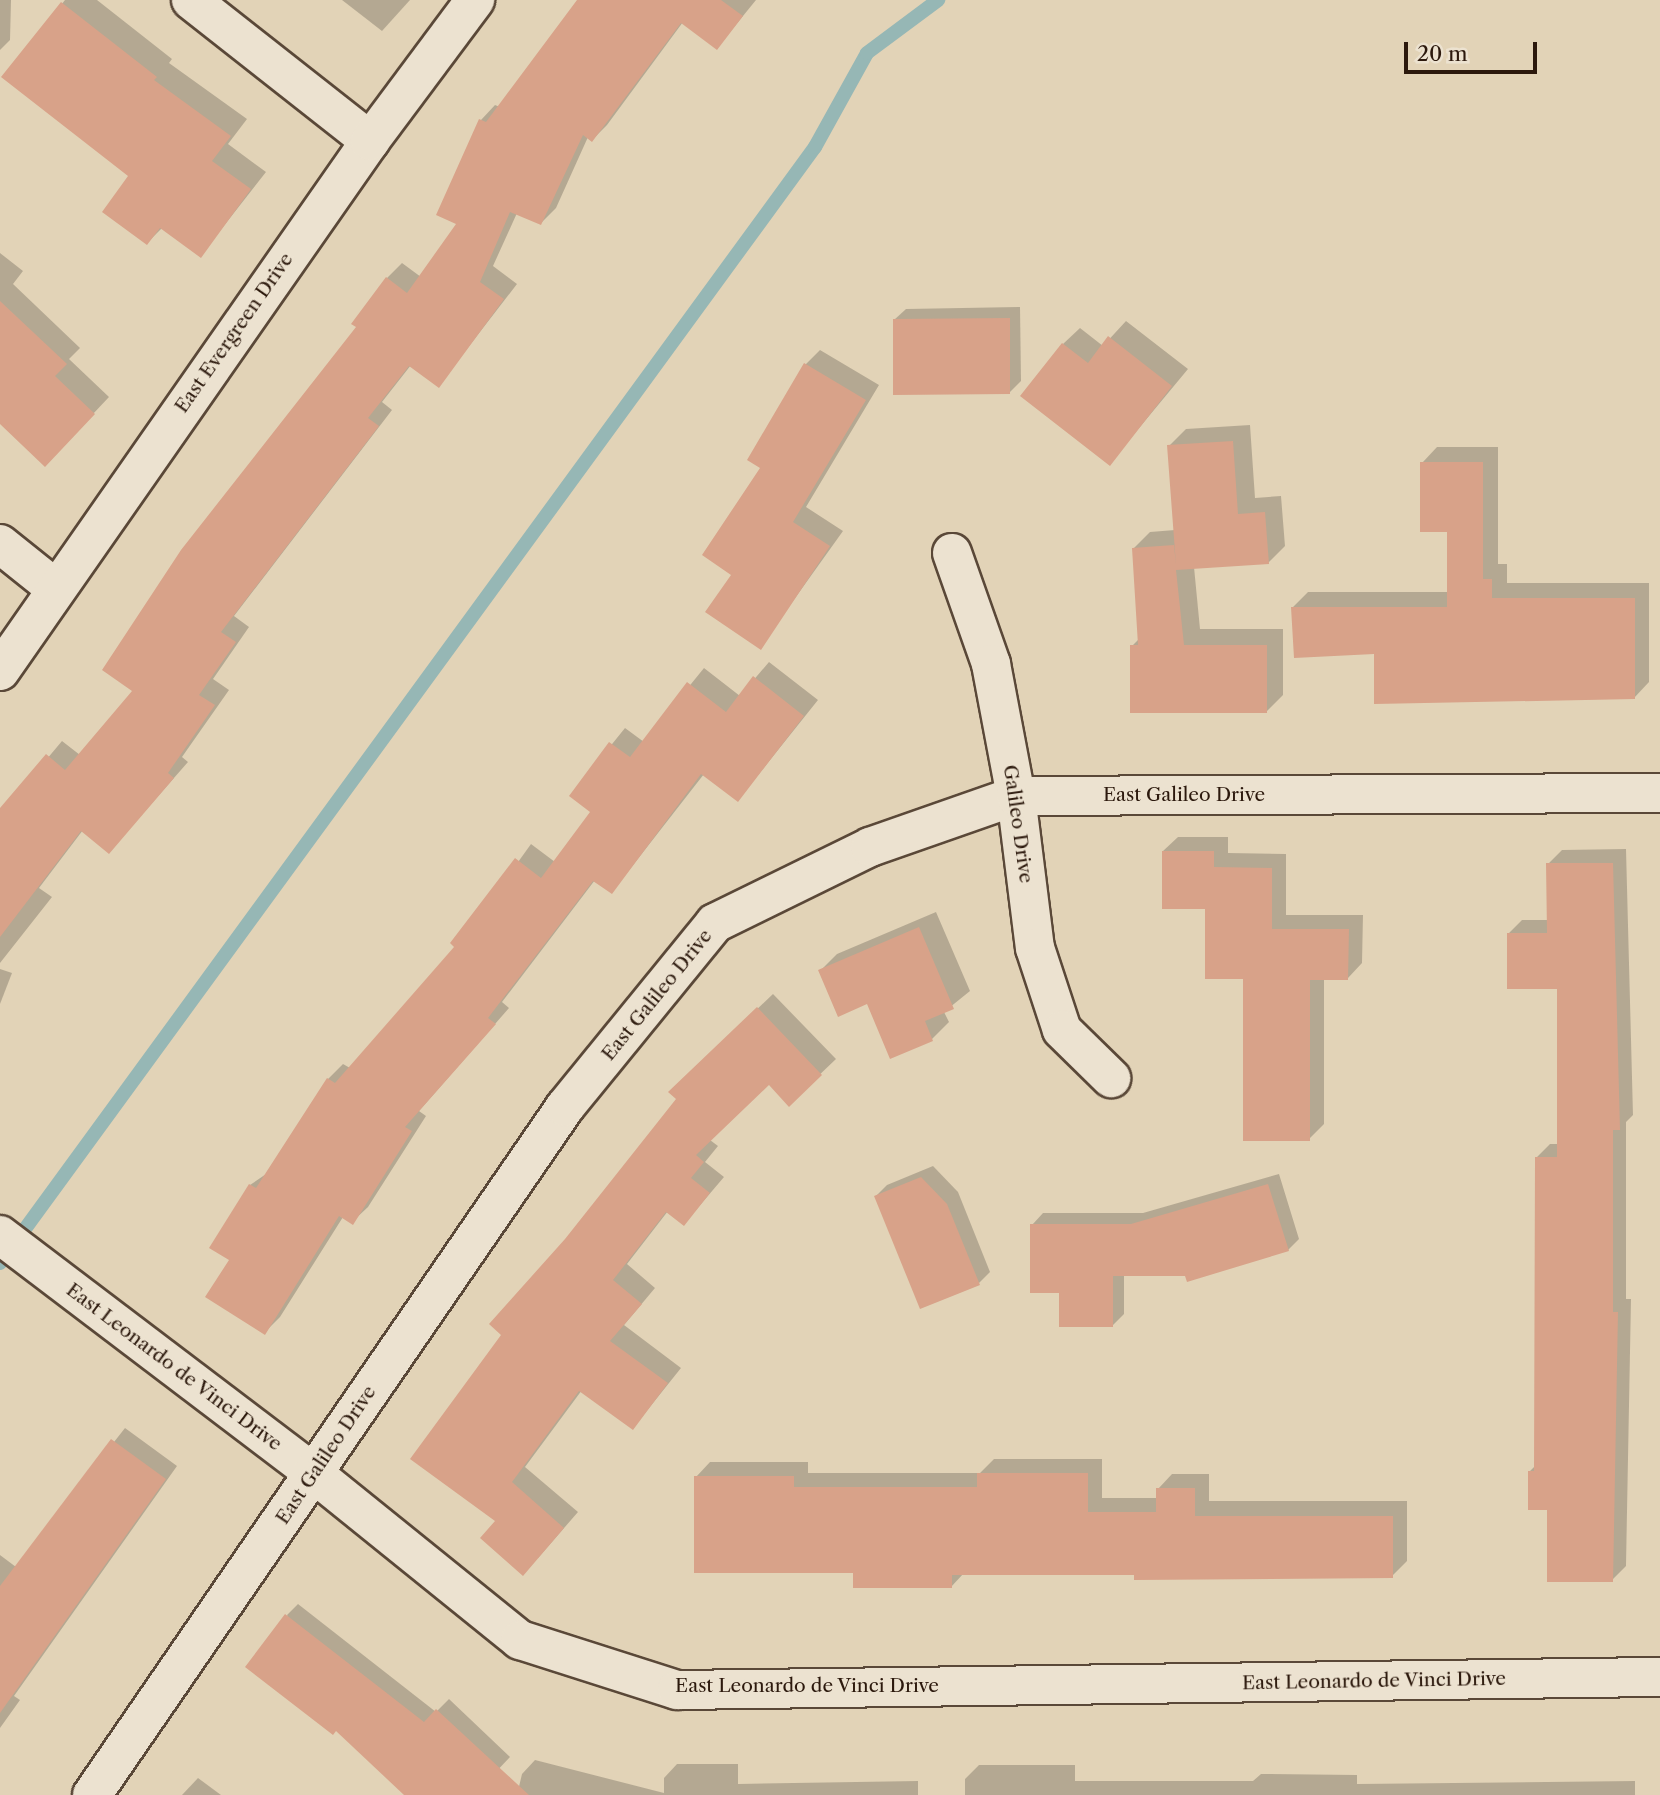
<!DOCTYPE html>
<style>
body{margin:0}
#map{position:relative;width:1660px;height:1795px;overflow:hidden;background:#e2d3b7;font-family:"Libre Caslon Text",serif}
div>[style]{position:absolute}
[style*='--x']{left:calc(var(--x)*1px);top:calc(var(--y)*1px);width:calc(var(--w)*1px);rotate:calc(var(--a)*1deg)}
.shadow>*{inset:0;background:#0003}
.stream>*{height:14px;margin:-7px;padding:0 7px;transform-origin:7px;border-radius:7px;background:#96b7b5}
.building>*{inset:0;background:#d8a289}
.roads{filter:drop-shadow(2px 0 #5a4838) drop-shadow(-2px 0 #5a4838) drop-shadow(0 2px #5a4838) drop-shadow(0 -2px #5a4838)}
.street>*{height:38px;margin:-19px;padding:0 19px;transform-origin:19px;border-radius:19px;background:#ece2d0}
span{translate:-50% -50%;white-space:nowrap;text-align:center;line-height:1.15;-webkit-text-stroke:5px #ece2d0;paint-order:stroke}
.street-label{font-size:19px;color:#2c190d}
.scale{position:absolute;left:1404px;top:42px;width:133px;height:32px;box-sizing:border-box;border:4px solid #2c190d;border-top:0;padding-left:9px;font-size:21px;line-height:24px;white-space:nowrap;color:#2c190d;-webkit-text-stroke:5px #ece2d0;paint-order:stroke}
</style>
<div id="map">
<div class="shadow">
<div style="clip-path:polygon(0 0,11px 0,10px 40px,0 50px)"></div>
<div style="clip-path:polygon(65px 0,97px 0,172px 59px,169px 63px,247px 119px,228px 144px,266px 172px,201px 255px,162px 228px,147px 243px,131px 176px,24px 51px)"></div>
<div style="clip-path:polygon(342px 0,410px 0,382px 31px)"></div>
<div style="clip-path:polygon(578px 0,756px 0,717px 48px,683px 22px,607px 125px,592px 140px,588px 137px,556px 208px,541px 223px,517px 213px,493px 266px,517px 284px,439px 385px,411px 365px,382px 402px,392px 410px,234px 616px,249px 627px,213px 679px,229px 690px,182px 757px,188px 762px,109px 852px,83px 830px,39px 888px,52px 897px,0 963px,0 815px,62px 741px,80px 755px,134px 690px,387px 278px,402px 263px,421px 277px,459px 223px,481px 120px,495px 105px,500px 107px)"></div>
<div style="clip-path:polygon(0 253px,23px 271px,13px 284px,80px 348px,69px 359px,109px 397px,60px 449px,0 422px)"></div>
<div style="clip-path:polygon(1020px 307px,1021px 381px,1010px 392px,894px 320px,906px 309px)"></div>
<div style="clip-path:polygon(1126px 321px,1188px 369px,1110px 463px,1063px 344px,1080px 328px,1103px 346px)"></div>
<div style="clip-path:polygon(820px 350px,879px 385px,806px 507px,843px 531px,760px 647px,733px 574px,763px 468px,806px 364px)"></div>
<div style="clip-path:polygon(1250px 425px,1255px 498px,1281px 496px,1285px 546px,1268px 563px,1194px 567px,1200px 629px,1283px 629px,1283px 695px,1266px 712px,1132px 646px,1140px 638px,1133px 549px,1150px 532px,1175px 530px,1169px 446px,1186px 429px)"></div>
<div style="clip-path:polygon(1437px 447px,1498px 447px,1498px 564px,1507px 564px,1507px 583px,1649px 583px,1649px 682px,1634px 698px,1376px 652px,1293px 607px,1308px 592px,1449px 592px,1449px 530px,1422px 463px)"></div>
<div style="clip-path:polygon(769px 662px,818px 700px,738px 800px,704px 774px,612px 892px,595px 880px,502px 1002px,509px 1008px,419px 1111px,426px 1116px,368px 1207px,352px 1222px,343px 1217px,280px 1317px,265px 1332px,231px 1260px,250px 1185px,269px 1172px,328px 1079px,343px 1064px,350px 1068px,457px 947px,531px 844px,555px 862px,593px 812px,571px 795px,625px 728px,644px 742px,704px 668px,740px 696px)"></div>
<div style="clip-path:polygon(1178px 837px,1228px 837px,1228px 853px,1286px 854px,1286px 915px,1363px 915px,1362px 963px,1348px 978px,1324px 978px,1324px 1124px,1309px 1139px,1245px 977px,1207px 907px,1163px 851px)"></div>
<div style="clip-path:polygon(1626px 849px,1633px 1115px,1626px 1122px,1626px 1299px,1631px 1299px,1626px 1566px,1612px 1580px,1548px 1509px,1529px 1472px,1536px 1465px,1536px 1158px,1550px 1144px,1558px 1144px,1558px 987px,1508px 934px,1522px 920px,1548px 920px,1548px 864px,1562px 850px)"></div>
<div style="clip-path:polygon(936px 912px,970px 991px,944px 1012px,949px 1022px,932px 1039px,891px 1057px,868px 1002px,820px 971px,837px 954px)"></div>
<div style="clip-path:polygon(0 969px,12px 973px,0 1004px)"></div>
<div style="clip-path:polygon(773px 994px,836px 1059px,789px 1104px,769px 1083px,710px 1140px,718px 1146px,705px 1162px,724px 1177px,684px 1224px,668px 1211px,627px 1264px,655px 1288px,624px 1325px,681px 1368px,633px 1428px,582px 1390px,525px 1467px,578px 1512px,538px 1558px,498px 1521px,504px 1335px,567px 1240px,678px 1099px,686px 1077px)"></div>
<div style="clip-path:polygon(933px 1166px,958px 1192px,990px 1272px,979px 1283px,876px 1196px,887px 1185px)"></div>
<div style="clip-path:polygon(1279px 1174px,1299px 1239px,1288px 1250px,1186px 1274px,1124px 1274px,1124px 1314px,1113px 1325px,1061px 1291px,1032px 1225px,1043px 1213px,1143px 1213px)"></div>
<div style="clip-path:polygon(125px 1428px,177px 1466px,14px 1696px,20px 1700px,0 1728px,0 1555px,16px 1567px)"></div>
<div style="clip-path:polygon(994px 1459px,1102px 1459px,1102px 1498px,1158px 1498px,1158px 1489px,1172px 1474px,1209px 1474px,1209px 1501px,1407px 1501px,1407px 1561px,1392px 1576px,964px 1573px,951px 1587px,854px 1571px,696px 1477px,710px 1462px,808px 1462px,808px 1473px,980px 1473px)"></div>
<div style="clip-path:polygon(298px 1604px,436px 1712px,449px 1699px,510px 1757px,474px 1795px,407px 1795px,337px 1729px,287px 1615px)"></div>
<div style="clip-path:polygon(535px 1760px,664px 1793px,664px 1778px,677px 1764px,738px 1764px,738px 1784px,918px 1781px,918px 1795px,517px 1795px,522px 1774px)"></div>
<div style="clip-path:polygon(979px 1765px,1075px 1765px,1075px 1781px,1253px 1781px,1261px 1774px,1357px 1775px,1357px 1784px,1635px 1781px,1635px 1795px,965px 1795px,965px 1779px)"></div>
<div style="clip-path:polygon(198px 1778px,221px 1795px,182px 1795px)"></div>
</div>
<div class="stream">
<div style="--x:0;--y:1263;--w:1382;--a:-53.86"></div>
<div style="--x:815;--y:147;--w:107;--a:-61"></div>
<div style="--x:867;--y:53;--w:89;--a:-36.7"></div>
</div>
<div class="building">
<div style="clip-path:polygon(577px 0,721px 0,743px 16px,717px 50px,681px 23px,592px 142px,583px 135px,541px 225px,510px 212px,480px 282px,504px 299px,439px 388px,409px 366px,368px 418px,379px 426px,221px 632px,236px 642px,199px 695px,215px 705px,168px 773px,174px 778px,109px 854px,81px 831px,0 937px,0 808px,46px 754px,65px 770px,132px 691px,102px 670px,181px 550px,356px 327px,351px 324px,386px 277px,407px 293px,456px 224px,436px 215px,479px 119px,486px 122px)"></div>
<div style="clip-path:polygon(61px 2px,157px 77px,154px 80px,231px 136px,212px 161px,251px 189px,201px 258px,160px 228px,147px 245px,102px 212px,128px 176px,1px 77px)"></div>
<div style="clip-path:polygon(0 301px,67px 364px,55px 376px,95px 414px,45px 467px,0 424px)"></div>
<div style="clip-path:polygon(1010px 318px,1010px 394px,893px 395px,893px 319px)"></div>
<div style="clip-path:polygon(1108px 336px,1172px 386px,1110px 466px,1020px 396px,1062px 343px,1088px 363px)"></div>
<div style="clip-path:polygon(804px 363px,866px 400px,793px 522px,830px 546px,761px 650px,705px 612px,731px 575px,702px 555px,760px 468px,747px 460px)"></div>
<div style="clip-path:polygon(1233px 441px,1238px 514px,1265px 512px,1269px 564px,1176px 570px,1184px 645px,1267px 645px,1267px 713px,1130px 713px,1130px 645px,1138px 645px,1132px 548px,1174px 545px,1176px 565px,1167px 445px)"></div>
<div style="clip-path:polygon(1420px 462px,1483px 462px,1483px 579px,1492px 579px,1492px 598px,1635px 598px,1635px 699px,1374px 704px,1374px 654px,1294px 658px,1291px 607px,1447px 607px,1447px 532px,1420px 532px)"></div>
<div style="clip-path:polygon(753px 676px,804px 716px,738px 802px,701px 774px,612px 894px,593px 881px,488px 1018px,496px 1024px,405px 1127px,412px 1131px,353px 1225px,339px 1216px,265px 1335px,205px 1297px,229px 1260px,209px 1248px,249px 1184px,256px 1188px,327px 1078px,335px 1083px,454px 947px,450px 943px,515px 858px,541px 878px,590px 812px,569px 796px,609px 742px,630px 757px,687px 682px,726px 712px)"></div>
<div style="clip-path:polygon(1162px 851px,1214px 851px,1214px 867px,1272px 868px,1272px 929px,1349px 929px,1348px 980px,1310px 980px,1310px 1141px,1243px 1141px,1243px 979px,1205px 979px,1205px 909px,1162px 909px)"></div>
<div style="clip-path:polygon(1546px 863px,1613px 863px,1620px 1130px,1613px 1130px,1613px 1312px,1618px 1312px,1613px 1582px,1547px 1582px,1547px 1510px,1528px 1510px,1528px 1471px,1534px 1471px,1535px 1157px,1557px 1157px,1557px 989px,1507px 989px,1507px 933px,1547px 933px)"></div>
<div style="clip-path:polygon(919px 927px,954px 1009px,925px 1021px,933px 1041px,890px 1059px,867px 1004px,838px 1017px,818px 970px)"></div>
<div style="clip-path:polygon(757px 1007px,822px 1075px,789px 1107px,769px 1085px,696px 1155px,704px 1162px,691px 1178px,710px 1193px,684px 1226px,666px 1212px,613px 1280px,642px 1304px,610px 1341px,668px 1383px,633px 1430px,579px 1391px,512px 1482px,564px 1528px,523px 1576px,480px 1538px,495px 1521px,410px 1459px,501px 1335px,489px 1324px,565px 1239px,676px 1099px,668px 1092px)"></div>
<div style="clip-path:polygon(921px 1177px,947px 1204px,980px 1285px,920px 1309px,874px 1196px)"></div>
<div style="clip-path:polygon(1268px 1184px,1289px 1251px,1187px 1282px,1185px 1276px,1113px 1276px,1113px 1327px,1059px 1327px,1059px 1293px,1030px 1293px,1030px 1224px,1131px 1224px)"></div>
<div style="clip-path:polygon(111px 1439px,166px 1479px,0 1713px,0 1586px)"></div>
<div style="clip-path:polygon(977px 1473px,1088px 1473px,1088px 1512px,1156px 1512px,1156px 1488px,1195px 1488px,1195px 1516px,1393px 1516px,1393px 1578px,1134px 1580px,1134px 1575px,952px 1575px,952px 1588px,853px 1588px,853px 1573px,694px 1573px,694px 1476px,794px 1476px,794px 1487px,977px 1487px)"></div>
<div style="clip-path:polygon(285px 1614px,424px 1722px,436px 1709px,529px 1795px,404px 1795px,336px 1731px,333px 1735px,245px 1667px)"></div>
</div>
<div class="roads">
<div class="street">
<div style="--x:191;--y:0;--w:228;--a:38.2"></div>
<div style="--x:0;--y:544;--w:70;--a:38.7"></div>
<div style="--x:952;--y:553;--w:118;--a:70.6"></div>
<div style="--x:991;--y:664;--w:134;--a:79.3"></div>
<div style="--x:1016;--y:796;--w:153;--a:82.9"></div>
<div style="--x:1035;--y:948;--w:86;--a:71.8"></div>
<div style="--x:1062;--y:1030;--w:69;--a:44.4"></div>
<div style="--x:0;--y:671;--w:646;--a:-55.08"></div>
<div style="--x:370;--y:141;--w:176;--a:-53.3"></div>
<div style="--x:0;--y:1235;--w:393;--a:37.2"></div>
<div style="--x:313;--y:1473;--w:266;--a:38.9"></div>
<div style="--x:520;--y:1640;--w:165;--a:17.7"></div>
<div style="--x:677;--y:1690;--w:983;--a:-0.76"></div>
<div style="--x:92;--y:1795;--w:835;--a:-55.49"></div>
<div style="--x:565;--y:1107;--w:237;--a:-50.8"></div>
<div style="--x:715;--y:923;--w:173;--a:-26.1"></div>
<div style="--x:870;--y:847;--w:155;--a:-19.3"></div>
<div style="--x:1016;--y:796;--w:644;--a:-0.27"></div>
</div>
</div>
<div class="street-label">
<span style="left:234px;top:333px;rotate:-55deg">East Evergreen Drive</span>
<span style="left:1184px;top:795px">East Galileo Drive</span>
<span style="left:1018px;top:824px;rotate:82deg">Galileo Drive</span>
<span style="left:657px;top:995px;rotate:-51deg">East Galileo Drive</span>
<span style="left:174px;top:1367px;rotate:37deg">East Leonardo de Vinci Drive</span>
<span style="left:326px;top:1455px;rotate:-56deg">East Galileo Drive</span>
<span style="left:1374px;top:1681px;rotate:-1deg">East Leonardo de Vinci Drive</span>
<span style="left:807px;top:1686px">East Leonardo de Vinci Drive</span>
</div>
<div class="scale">20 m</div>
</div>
